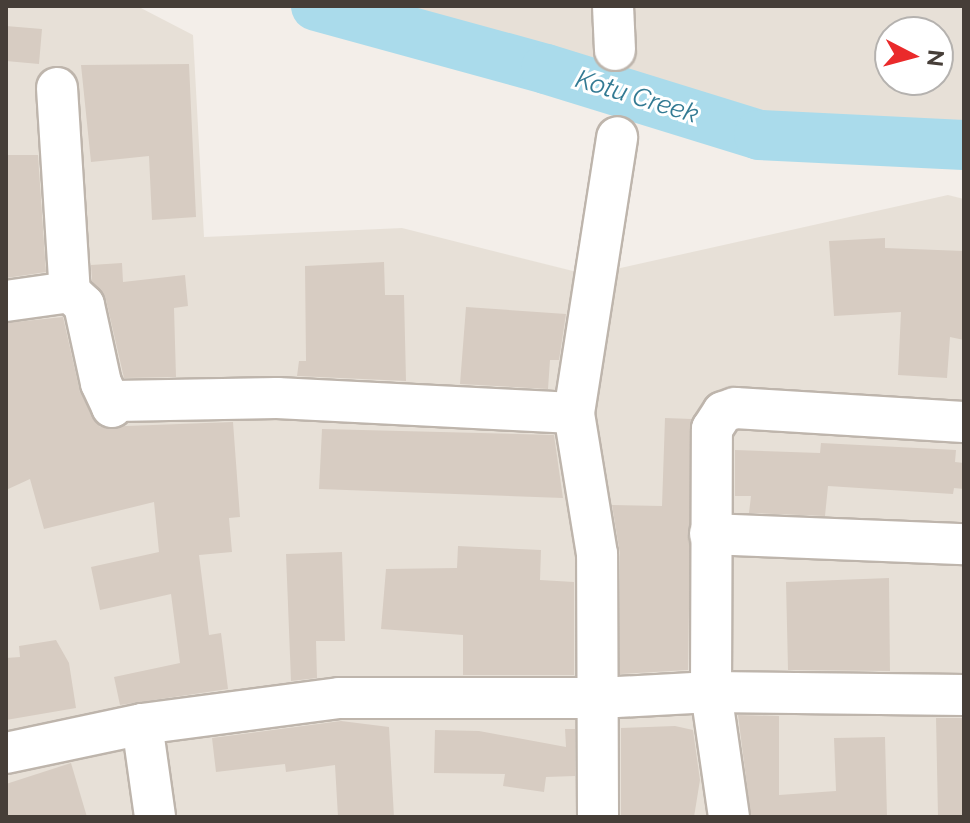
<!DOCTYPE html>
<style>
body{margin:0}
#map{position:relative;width:970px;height:823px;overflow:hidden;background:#f3eee9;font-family:Raleway,sans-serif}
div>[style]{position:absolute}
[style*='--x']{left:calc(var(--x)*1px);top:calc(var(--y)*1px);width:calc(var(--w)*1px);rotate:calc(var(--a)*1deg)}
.residential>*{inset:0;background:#e7e0d7}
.river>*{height:50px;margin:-25px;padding:0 25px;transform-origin:25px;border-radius:25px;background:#aadbeb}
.building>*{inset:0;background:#d7ccc2}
.roads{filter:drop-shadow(2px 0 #beb5ac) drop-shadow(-2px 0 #beb5ac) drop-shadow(0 2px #beb5ac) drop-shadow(0 -2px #beb5ac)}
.minor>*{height:40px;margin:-20px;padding:0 20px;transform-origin:20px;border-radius:20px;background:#fff}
span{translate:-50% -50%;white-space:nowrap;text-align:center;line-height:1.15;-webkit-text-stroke:6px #fff;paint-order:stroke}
.water-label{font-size:26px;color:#337a93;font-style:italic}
.frame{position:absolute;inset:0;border:8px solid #463e38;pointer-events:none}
.north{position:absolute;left:874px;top:16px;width:80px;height:80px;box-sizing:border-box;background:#fff;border:2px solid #b5b2af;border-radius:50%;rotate:96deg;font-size:22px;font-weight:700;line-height:32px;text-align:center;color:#463e38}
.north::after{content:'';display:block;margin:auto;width:28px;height:36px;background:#ea2a2b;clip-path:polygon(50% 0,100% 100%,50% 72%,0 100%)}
</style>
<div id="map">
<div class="residential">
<div style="clip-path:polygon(6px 6px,137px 6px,193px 35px,204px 237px,402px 228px,589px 275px,948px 195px,964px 199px,964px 817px,6px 817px)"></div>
<div style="clip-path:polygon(evenodd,316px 6px,964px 6px,964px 145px,759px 135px,546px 69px,316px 6px,890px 32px,938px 32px,938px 80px,890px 80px,890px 32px)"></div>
</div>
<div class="river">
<div style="--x:316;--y:6;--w:238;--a:15.3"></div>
<div style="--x:546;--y:69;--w:223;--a:17.2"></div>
<div style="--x:759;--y:135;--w:205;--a:2.8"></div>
</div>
<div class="building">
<div style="clip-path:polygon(6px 26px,42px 29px,39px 64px,6px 61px)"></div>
<div style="clip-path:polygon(189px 64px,196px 217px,152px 220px,149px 156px,91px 162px,81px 65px)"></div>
<div style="clip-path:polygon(6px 155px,38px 155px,46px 272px,6px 278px)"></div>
<div style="clip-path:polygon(885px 238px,885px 248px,964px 251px,964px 340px,950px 337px,947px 378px,898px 375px,901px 312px,834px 316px,829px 241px)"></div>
<div style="clip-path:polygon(384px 262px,385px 295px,404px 295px,406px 381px,297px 376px,299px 361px,306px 361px,305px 266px)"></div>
<div style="clip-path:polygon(122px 263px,123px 282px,185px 275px,188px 306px,174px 308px,176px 377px,124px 378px,106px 300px,92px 281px,91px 265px)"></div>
<div style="clip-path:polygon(466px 307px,566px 314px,559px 360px,550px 360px,548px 389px,460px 384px)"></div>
<div style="clip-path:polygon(63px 317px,80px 392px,100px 427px,233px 422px,240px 517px,229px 518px,232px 552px,199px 555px,209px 635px,221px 633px,228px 689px,120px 705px,114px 677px,180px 663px,171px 594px,100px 610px,91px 567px,159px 552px,154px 502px,44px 529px,30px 479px,6px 490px,6px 323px)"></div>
<div style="clip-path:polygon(665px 418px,692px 419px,688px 670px,620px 674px,620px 554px,612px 505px,662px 506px)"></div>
<div style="clip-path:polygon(322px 429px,554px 435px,563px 498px,319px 489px)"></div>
<div style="clip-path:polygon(821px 443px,956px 450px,955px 462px,964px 463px,964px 489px,954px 488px,953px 494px,828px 486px,825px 516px,749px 513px,751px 496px,735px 496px,735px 450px,820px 453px)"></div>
<div style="clip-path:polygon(458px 546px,541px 550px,540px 580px,574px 582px,574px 675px,463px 675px,463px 635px,381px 629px,386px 569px,457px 568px)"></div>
<div style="clip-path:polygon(342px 552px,345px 641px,316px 641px,317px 678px,291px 681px,286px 554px)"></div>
<div style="clip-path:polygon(889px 578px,890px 671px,788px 670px,786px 582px)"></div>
<div style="clip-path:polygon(56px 640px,69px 663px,76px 708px,6px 720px,6px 658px,20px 657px,19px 646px)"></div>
<div style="clip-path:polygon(738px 715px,779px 716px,779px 795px,836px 791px,834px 738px,885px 737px,887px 817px,751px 817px)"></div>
<div style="clip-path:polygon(936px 718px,964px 718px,964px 817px,938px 817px)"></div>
<div style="clip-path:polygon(341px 721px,389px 727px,394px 817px,338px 817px,335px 765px,286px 772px,285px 764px,216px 772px,212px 738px)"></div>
<div style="clip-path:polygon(675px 726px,693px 730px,700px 780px,694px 817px,621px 817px,621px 728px)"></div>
<div style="clip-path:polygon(565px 729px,575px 729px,575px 776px,546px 777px,544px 792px,503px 786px,505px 774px,434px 773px,435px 730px,479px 731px,566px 747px)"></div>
<div style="clip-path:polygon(71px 763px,87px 817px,6px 817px,6px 784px)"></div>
</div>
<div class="roads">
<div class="minor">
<div style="--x:613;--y:6;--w:44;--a:87.4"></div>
<div style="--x:57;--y:88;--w:204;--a:86.4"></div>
<div style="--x:70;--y:292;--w:19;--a:43"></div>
<div style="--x:84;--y:305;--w:80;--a:77.7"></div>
<div style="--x:101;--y:383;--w:26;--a:65"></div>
<div style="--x:112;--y:407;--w:7;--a:-63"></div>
<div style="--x:115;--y:401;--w:162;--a:-1.1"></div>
<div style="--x:277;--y:398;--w:297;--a:2.9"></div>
<div style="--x:6;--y:301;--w:65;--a:-8"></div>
<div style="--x:710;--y:534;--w:254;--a:2.3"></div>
<div style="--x:142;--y:724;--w:94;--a:82"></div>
<div style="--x:6;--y:753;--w:139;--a:-12"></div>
<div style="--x:142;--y:724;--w:199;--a:-7.5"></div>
<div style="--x:339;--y:698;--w:261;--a:0"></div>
<div style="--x:600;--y:698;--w:111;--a:-3.1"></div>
<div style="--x:711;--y:692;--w:253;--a:0.7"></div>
<div style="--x:598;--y:817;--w:263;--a:-90.2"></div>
<div style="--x:597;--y:554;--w:143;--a:-99.3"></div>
<div style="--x:574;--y:413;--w:279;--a:-81.1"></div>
<div style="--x:729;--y:817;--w:126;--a:-98.2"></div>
<div style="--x:711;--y:692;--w:263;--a:-89.8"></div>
<div style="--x:712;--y:429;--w:20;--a:-57"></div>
<div style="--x:723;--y:412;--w:13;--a:-18"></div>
<div style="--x:735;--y:408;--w:229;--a:3.5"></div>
</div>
</div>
<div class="water-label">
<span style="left:637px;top:97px;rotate:17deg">Kotu Creek</span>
</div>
<div class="frame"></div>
<div class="north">N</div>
</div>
